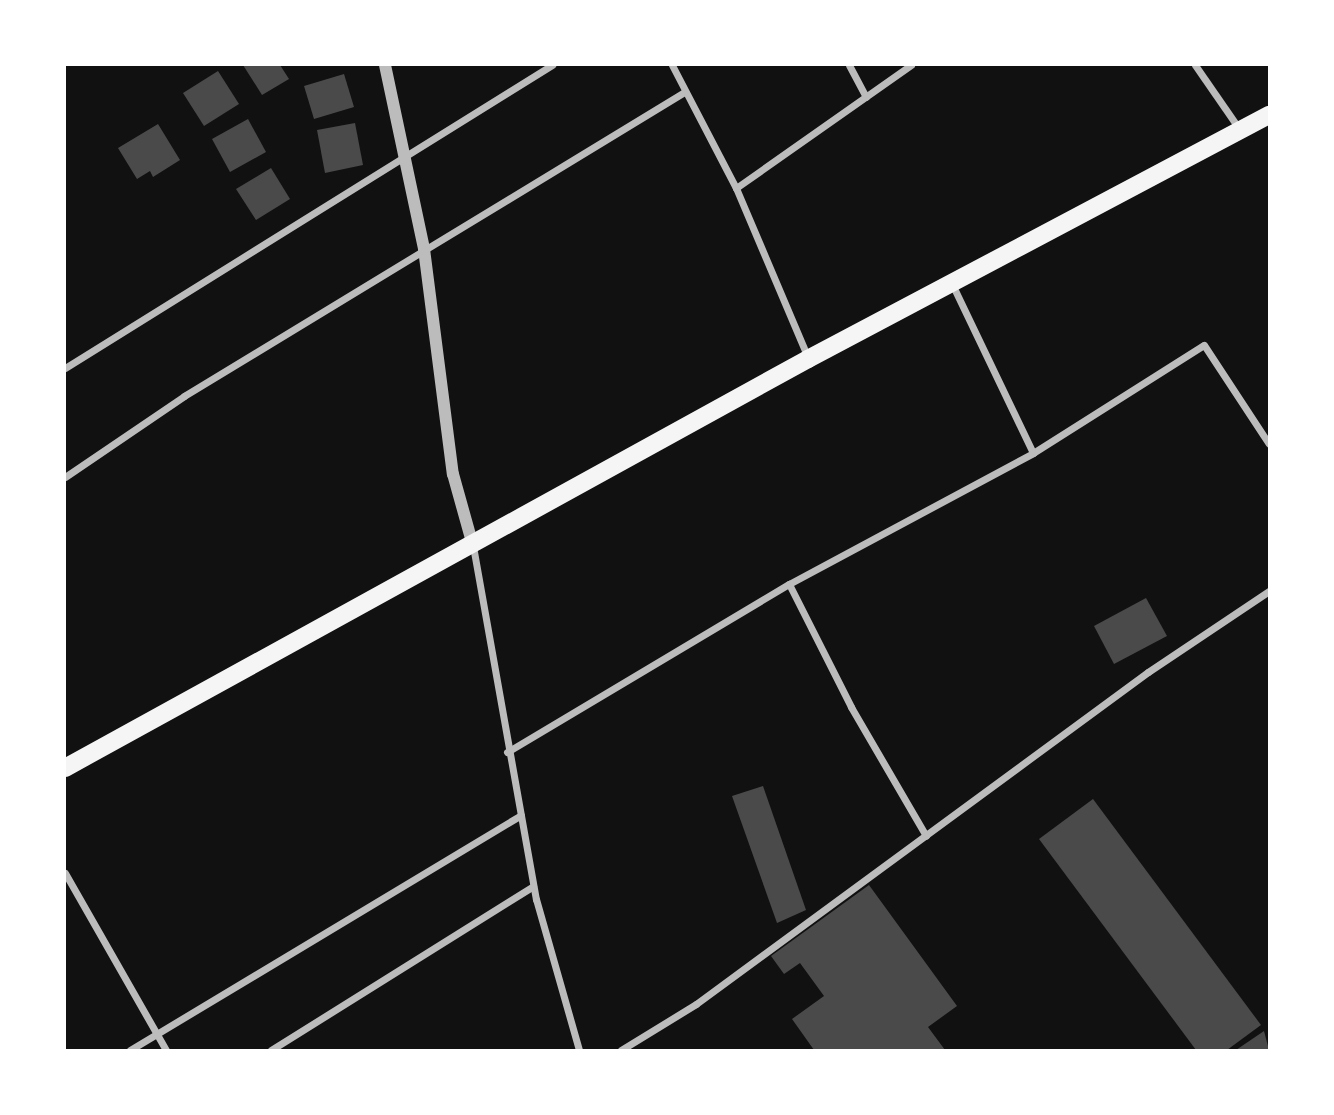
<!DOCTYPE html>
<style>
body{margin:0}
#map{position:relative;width:1334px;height:1115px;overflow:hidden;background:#111;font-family:"Nunito Sans",sans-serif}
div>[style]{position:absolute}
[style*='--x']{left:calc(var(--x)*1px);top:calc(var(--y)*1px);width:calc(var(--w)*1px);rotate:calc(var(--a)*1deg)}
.building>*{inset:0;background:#4a4a4a}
.minor>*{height:7px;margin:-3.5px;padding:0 3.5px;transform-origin:3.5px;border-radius:3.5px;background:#bcbcbc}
.tertiary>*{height:12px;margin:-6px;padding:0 6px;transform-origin:6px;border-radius:6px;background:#bcbcbc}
.primary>*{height:18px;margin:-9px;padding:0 9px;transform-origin:9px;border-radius:9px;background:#f5f5f5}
span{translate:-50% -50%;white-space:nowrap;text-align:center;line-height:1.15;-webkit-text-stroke:6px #fff;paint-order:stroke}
.frame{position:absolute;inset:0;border:66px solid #fff;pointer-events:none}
</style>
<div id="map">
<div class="building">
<div style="clip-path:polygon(243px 65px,280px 65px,289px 79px,262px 95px)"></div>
<div style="clip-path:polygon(218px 71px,239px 104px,204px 126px,183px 93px)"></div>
<div style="clip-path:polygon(344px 74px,354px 107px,314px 119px,304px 86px)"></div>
<div style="clip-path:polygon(248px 119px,266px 152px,230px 172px,212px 139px)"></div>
<div style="clip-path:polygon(355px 123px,363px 165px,325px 173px,317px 130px)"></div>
<div style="clip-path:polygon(158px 124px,180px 160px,153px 177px,150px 171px,137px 179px,118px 148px)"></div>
<div style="clip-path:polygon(271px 168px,290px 199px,256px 220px,236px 189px)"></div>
<div style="clip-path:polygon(1146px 598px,1167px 636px,1114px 664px,1094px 626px)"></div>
<div style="clip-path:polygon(763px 786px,806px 910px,777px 923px,732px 796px)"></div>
<div style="clip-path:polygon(1093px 799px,1261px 1025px,1227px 1050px,1196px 1050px,1039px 839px)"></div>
<div style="clip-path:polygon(869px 885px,957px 1006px,928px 1027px,945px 1050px,814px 1050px,792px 1019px,824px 996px,800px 963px,784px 974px,771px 956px)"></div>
<div style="clip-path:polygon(1264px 1031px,1269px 1050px,1236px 1050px)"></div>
</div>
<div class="minor">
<div style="--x:672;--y:65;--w:139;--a:62.5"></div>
<div style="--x:736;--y:188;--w:185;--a:67"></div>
<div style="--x:849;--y:65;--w:36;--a:62"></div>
<div style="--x:1195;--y:65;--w:79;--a:55.3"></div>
<div style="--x:736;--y:188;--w:214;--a:-35.1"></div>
<div style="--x:953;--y:286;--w:185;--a:64.4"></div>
<div style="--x:65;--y:368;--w:574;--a:-31.89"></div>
<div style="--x:65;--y:477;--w:144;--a:-34.2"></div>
<div style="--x:184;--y:396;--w:584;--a:-31.27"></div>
<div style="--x:473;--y:546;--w:359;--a:79.9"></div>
<div style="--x:536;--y:899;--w:157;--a:74.1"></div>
<div style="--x:789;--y:584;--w:138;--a:63.2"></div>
<div style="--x:851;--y:707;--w:149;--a:59.8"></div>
<div style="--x:507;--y:752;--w:328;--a:-30.8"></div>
<div style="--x:789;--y:584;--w:277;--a:-28.2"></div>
<div style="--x:1033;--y:453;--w:202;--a:-32.3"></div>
<div style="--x:1204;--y:345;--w:118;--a:56.7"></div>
<div style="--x:65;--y:873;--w:204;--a:60.3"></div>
<div style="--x:130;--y:1050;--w:456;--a:-31"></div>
<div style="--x:271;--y:1050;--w:309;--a:-32"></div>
<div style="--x:621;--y:1050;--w:88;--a:-31.5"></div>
<div style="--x:696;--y:1004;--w:561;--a:-36.3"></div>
<div style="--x:1148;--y:672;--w:146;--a:-33.8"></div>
</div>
<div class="tertiary">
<div style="--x:385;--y:65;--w:188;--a:78"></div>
<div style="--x:424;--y:249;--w:227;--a:82.7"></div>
<div style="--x:453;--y:474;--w:71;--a:74.4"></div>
</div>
<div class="primary">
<div style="--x:65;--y:768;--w:848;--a:-28.83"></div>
<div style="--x:808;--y:359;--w:522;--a:-27.89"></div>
</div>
<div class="frame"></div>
</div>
